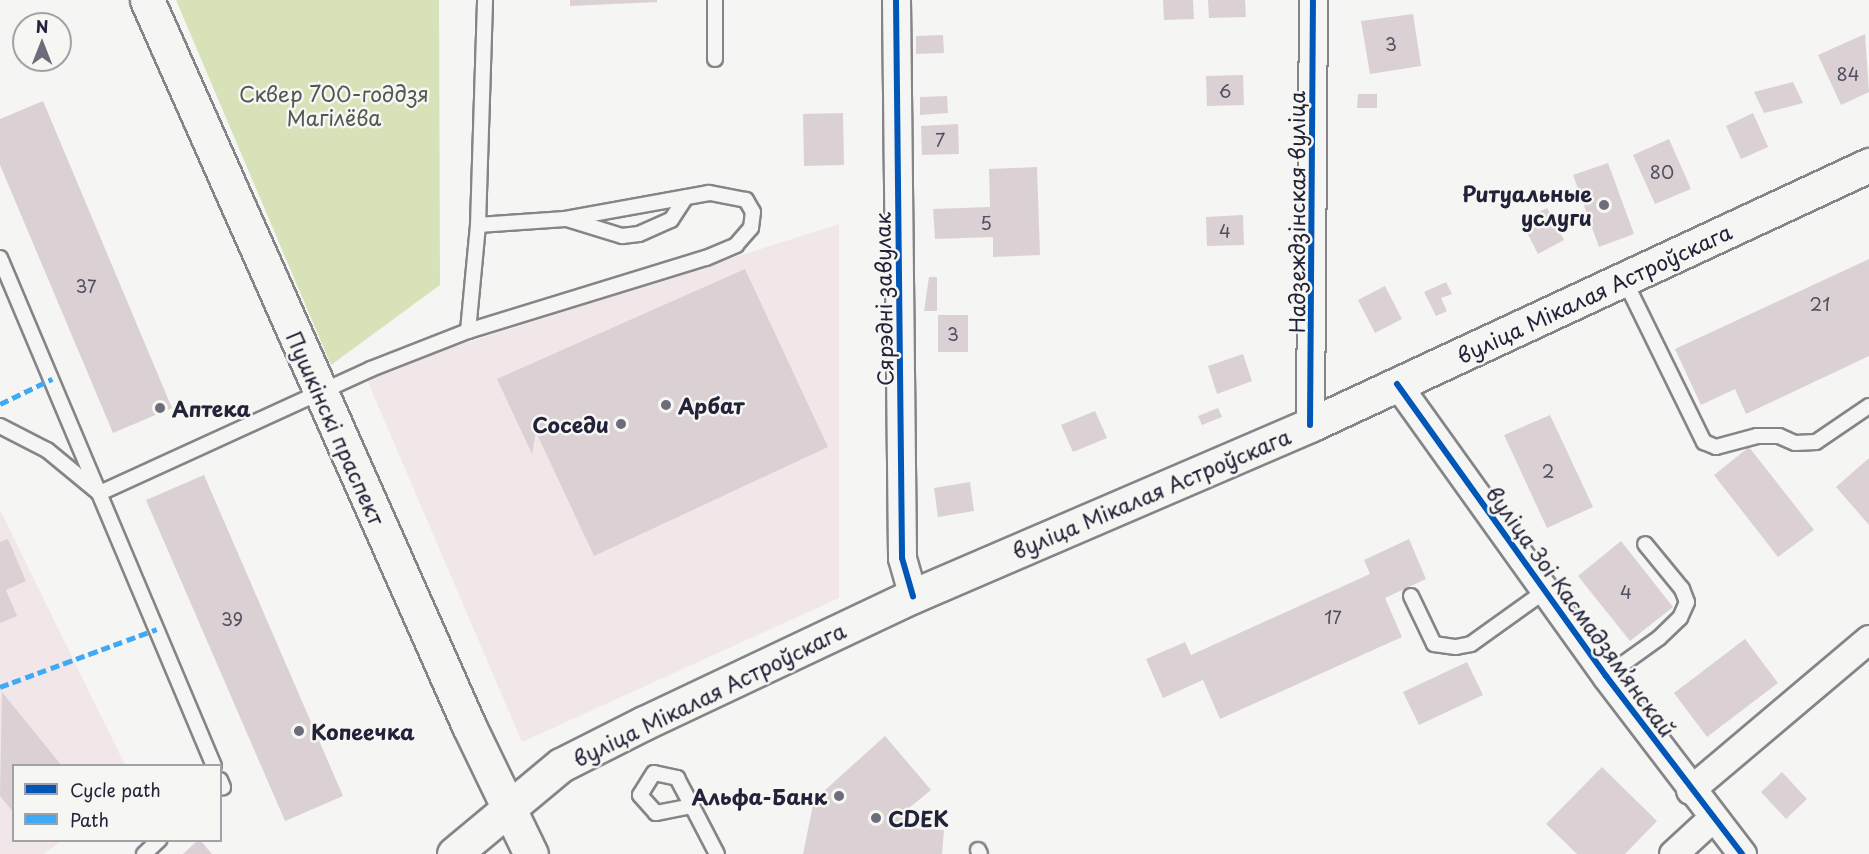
<!DOCTYPE html>
<meta charset="utf-8">
<style>
body{margin:0}
#map{position:relative;width:1869px;height:854px;overflow:hidden;background:#f5f5f3;font-family:"Playpen Sans",sans-serif}
div>[style]{position:absolute}
[style*='--x']{left:calc(var(--x)*1px);top:calc(var(--y)*1px);width:calc(var(--w)*1px);rotate:calc(var(--a)*1deg)}
.built>*{inset:0;background:#f1e7e9}
.green>*{inset:0;background:#d7e2b9}
.building>*{inset:0;background:#dbd1d4}
.roads{filter:drop-shadow(2px 0 #858589) drop-shadow(-2px 0 #858589) drop-shadow(0 2px #858589) drop-shadow(0 -2px #858589)}
.service>*{height:14px;margin:-7px;padding:0 7px;transform-origin:7px;border-radius:7px;background:#f5f5f3}
.minor>*{height:27px;margin:-13.5px;padding:0 13.5px;transform-origin:13.5px;border-radius:13.5px;background:#f5f5f3}
.secondary>*{height:33px;margin:-16.5px;padding:0 16.5px;transform-origin:16.5px;border-radius:16.5px;background:#f5f5f3}
.primary>*{height:33px;margin:-16.5px;padding:0 16.5px;transform-origin:16.5px;border-radius:16.5px;background:#f5f5f3}
.quiet>*{height:4.5px;margin-top:-2.25px;transform-origin:0;background:repeating-linear-gradient(90deg,#3fa9f5 0 9px,transparent 0 13.5px)}
.cycleway>*{height:6px;margin:-3px;padding:0 3px;transform-origin:3px;border-radius:3px;background:#0057b8}
.dots>*{width:16px;height:16px;translate:-50% -50%;box-sizing:border-box;border:3px solid #f6f6f2;border-radius:50%}
span{translate:-50% -50%;white-space:nowrap;text-align:center;line-height:1.15;-webkit-text-stroke:5px #f6f6f2;paint-order:stroke}
.number-label{font-size:18px;color:#504e61}
.number-label span{-webkit-text-stroke-width:0}
.park-label{font-size:21px;color:#515752}
.poi-label{font-size:21px;color:#22223b;font-weight:700}
.right{translate:-100% -50%;text-align:right}
.left{translate:0 -50%;text-align:left}
.street-label{font-size:21px;color:#22223b}
.legend{position:absolute;left:12px;top:764px;width:210px;height:78px;box-sizing:border-box;background:#f6f6f2;border:2px solid #a1a1a9;margin:0;padding:8px 10px;list-style:none;font-size:18px;color:#22223b}
.legend li{display:flex;align-items:center;gap:12px;height:30px}
.legend b{width:30px;border:2px solid #a1a1a9}
.north{position:absolute;left:12px;top:12px;width:60px;height:60px;box-sizing:border-box;background:#f6f6f2;border:2px solid #a1a1a9;border-radius:50%;rotate:0deg;font-size:16px;font-weight:700;line-height:24px;text-align:center;color:#22223b}
.north::after{content:'';display:block;margin:auto;width:21px;height:27px;background:#6c6c7b;clip-path:polygon(50% 0,100% 100%,50% 72%,0 100%)}
</style>
<div id="map">
<div class="built">
<div style="clip-path:polygon(839px 224px,839px 598px,522px 742px,365px 375px)"></div>
<div style="clip-path:polygon(0 510px,125px 765px,14px 766px,14px 840px,61px 841px,44px 854px,0 854px)"></div>
</div>
<div class="green">
<div style="clip-path:polygon(176px 0,439px 0,440px 285px,331px 365px)"></div>
</div>
<div class="building">
<div style="clip-path:polygon(570px 0,657px 0,657px 2px,570px 6px)"></div>
<div style="clip-path:polygon(1163px 0,1193px 0,1194px 19px,1164px 20px)"></div>
<div style="clip-path:polygon(1208px 0,1245px 0,1246px 17px,1209px 18px)"></div>
<div style="clip-path:polygon(1413px 14px,1421px 66px,1370px 74px,1361px 21px)"></div>
<div style="clip-path:polygon(1865px 34px,1869px 92px,1841px 105px,1818px 55px)"></div>
<div style="clip-path:polygon(943px 35px,944px 53px,916px 54px,916px 36px)"></div>
<div style="clip-path:polygon(1243px 75px,1244px 105px,1207px 106px,1206px 76px)"></div>
<div style="clip-path:polygon(1793px 82px,1803px 103px,1764px 113px,1754px 92px)"></div>
<div style="clip-path:polygon(1358px 94px,1377px 94px,1377px 108px,1357px 108px)"></div>
<div style="clip-path:polygon(947px 96px,948px 113px,920px 115px,920px 97px)"></div>
<div style="clip-path:polygon(43px 101px,172px 408px,113px 433px,0 165px,0 119px)"></div>
<div style="clip-path:polygon(843px 113px,844px 165px,804px 166px,803px 114px)"></div>
<div style="clip-path:polygon(1753px 113px,1768px 147px,1741px 159px,1726px 126px)"></div>
<div style="clip-path:polygon(958px 124px,959px 154px,922px 155px,921px 126px)"></div>
<div style="clip-path:polygon(1669px 139px,1691px 189px,1655px 204px,1633px 155px)"></div>
<div style="clip-path:polygon(1608px 163px,1634px 234px,1599px 247px,1573px 175px)"></div>
<div style="clip-path:polygon(1037px 167px,1040px 255px,993px 257px,993px 237px,935px 239px,933px 209px,990px 207px,989px 169px)"></div>
<div style="clip-path:polygon(1547px 208px,1564px 240px,1538px 254px,1521px 221px)"></div>
<div style="clip-path:polygon(1243px 215px,1244px 245px,1207px 246px,1206px 217px)"></div>
<div style="clip-path:polygon(1869px 259px,1869px 356px,1746px 414px,1735px 389px,1701px 405px,1675px 349px)"></div>
<div style="clip-path:polygon(745px 269px,828px 447px,594px 556px,536px 432px,532px 454px,497px 379px)"></div>
<div style="clip-path:polygon(929px 277px,937px 277px,937px 311px,924px 311px)"></div>
<div style="clip-path:polygon(1446px 282px,1452px 294px,1441px 298px,1447px 311px,1436px 316px,1424px 292px)"></div>
<div style="clip-path:polygon(1385px 286px,1402px 319px,1375px 333px,1358px 300px)"></div>
<div style="clip-path:polygon(938px 315px,968px 315px,968px 352px,938px 352px)"></div>
<div style="clip-path:polygon(1243px 354px,1252px 381px,1217px 394px,1208px 366px)"></div>
<div style="clip-path:polygon(1218px 408px,1222px 417px,1202px 425px,1198px 416px)"></div>
<div style="clip-path:polygon(1095px 411px,1107px 438px,1073px 452px,1061px 425px)"></div>
<div style="clip-path:polygon(1550px 415px,1593px 507px,1547px 528px,1504px 435px)"></div>
<div style="clip-path:polygon(1749px 447px,1814px 530px,1778px 557px,1714px 475px)"></div>
<div style="clip-path:polygon(1869px 458px,1869px 525px,1836px 487px)"></div>
<div style="clip-path:polygon(204px 475px,343px 796px,285px 821px,146px 500px)"></div>
<div style="clip-path:polygon(970px 482px,974px 511px,938px 517px,934px 488px)"></div>
<div style="clip-path:polygon(8px 539px,26px 581px,6px 590px,17px 616px,0 623px,0 542px)"></div>
<div style="clip-path:polygon(1409px 539px,1426px 579px,1385px 598px,1402px 637px,1220px 719px,1203px 680px,1163px 698px,1146px 659px,1185px 642px,1191px 655px,1370px 574px,1364px 560px)"></div>
<div style="clip-path:polygon(1621px 541px,1673px 607px,1630px 641px,1578px 576px)"></div>
<div style="clip-path:polygon(1745px 639px,1778px 683px,1707px 737px,1674px 693px)"></div>
<div style="clip-path:polygon(1467px 662px,1483px 695px,1419px 725px,1403px 692px)"></div>
<div style="clip-path:polygon(2px 692px,62px 766px,14px 766px,14px 813px,0 796px)"></div>
<div style="clip-path:polygon(885px 736px,931px 790px,909px 808px,910px 828px,944px 830px,942px 854px,803px 854px,814px 800px)"></div>
<div style="clip-path:polygon(1602px 767px,1657px 821px,1625px 854px,1577px 854px,1546px 824px)"></div>
<div style="clip-path:polygon(1782px 772px,1807px 799px,1786px 819px,1761px 792px)"></div>
<div style="clip-path:polygon(200px 840px,212px 854px,183px 854px,198px 840px)"></div>
</div>
<div class="roads">
<div class="service">
<div style="--x:715;--y:0;--w:59;--a:90"></div>
<div style="--x:567;--y:219;--w:58;--a:17.2"></div>
<div style="--x:622;--y:236;--w:17;--a:-7"></div>
<div style="--x:639;--y:234;--w:35;--a:-24"></div>
<div style="--x:671;--y:220;--w:27;--a:-57"></div>
<div style="--x:0;--y:258;--w:551;--a:67.16"></div>
<div style="--x:1624;--y:279;--w:182;--a:63.9"></div>
<div style="--x:1704;--y:442;--w:13;--a:23"></div>
<div style="--x:1716;--y:447;--w:42;--a:-15"></div>
<div style="--x:1757;--y:436;--w:22;--a:0"></div>
<div style="--x:1779;--y:436;--w:17;--a:24"></div>
<div style="--x:1795;--y:443;--w:21;--a:-3"></div>
<div style="--x:1816;--y:442;--w:64;--a:-34.2"></div>
<div style="--x:468;--y:331;--w:249;--a:-17.1"></div>
<div style="--x:706;--y:258;--w:33;--a:-23"></div>
<div style="--x:736;--y:245;--w:23;--a:-49"></div>
<div style="--x:751;--y:228;--w:16;--a:-83"></div>
<div style="--x:753;--y:212;--w:14;--a:-120"></div>
<div style="--x:746;--y:200;--w:38;--a:-169"></div>
<div style="--x:709;--y:193;--w:146;--a:169.8"></div>
<div style="--x:565;--y:219;--w:87;--a:176.1"></div>
<div style="--x:0;--y:426;--w:53;--a:27.1"></div>
<div style="--x:47;--y:450;--w:66;--a:39.5"></div>
<div style="--x:100;--y:493;--w:298;--a:-24.6"></div>
<div style="--x:371;--y:369;--w:104;--a:-21.4"></div>
<div style="--x:468;--y:331;--w:106;--a:-84.6"></div>
<div style="--x:478;--y:225;--w:225;--a:-88.2"></div>
<div style="--x:1411;--y:596;--w:53;--a:64.4"></div>
<div style="--x:1434;--y:644;--w:22;--a:8"></div>
<div style="--x:1456;--y:647;--w:15;--a:-11"></div>
<div style="--x:1471;--y:644;--w:91;--a:-35.6"></div>
<div style="--x:1606;--y:676;--w:65;--a:-35.6"></div>
<div style="--x:1659;--y:638;--w:29;--a:-44"></div>
<div style="--x:1680;--y:618;--w:17;--a:-66"></div>
<div style="--x:1687;--y:602;--w:14;--a:-111"></div>
<div style="--x:1682;--y:589;--w:58;--a:-129.4"></div>
<div style="--x:220;--y:780;--w:8;--a:67"></div>
<div style="--x:692;--y:806;--w:37;--a:169"></div>
<div style="--x:656;--y:813;--w:24;--a:-132"></div>
<div style="--x:640;--y:795;--w:26;--a:-58"></div>
<div style="--x:654;--y:773;--w:24;--a:12"></div>
<div style="--x:677;--y:778;--w:32;--a:62"></div>
<div style="--x:692;--y:806;--w:54;--a:62.5"></div>
<div style="--x:978;--y:850;--w:4;--a:63"></div>
<div style="--x:144;--y:854;--w:21;--a:-43"></div>
</div>
<div class="minor">
<div style="--x:896;--y:0;--w:558;--a:89.38"></div>
<div style="--x:902;--y:558;--w:40;--a:74"></div>
<div style="--x:1397;--y:384;--w:359;--a:54.4"></div>
<div style="--x:1606;--y:676;--w:224;--a:52.6"></div>
<div style="--x:1310;--y:425;--w:425;--a:-89.6"></div>
<div style="--x:1690;--y:790;--w:234;--a:-40.2"></div>
<div style="--x:1673;--y:854;--w:52;--a:-42.6"></div>
</div>
<div class="secondary">
<div style="--x:454;--y:854;--w:139;--a:-39.8"></div>
<div style="--x:561;--y:765;--w:93;--a:-26.8"></div>
<div style="--x:644;--y:723;--w:297;--a:-25.3"></div>
<div style="--x:913;--y:596;--w:432;--a:-23.3"></div>
<div style="--x:1310;--y:425;--w:617;--a:-24.94"></div>
</div>
<div class="primary">
<div style="--x:147;--y:0;--w:794;--a:66.08"></div>
<div style="--x:469;--y:726;--w:142;--a:64.2"></div>
</div>
</div>
<div class="quiet">
<div style="--x:0;--y:404;--w:58;--a:-25.7"></div>
<div style="--x:0;--y:687;--w:167;--a:-20.3"></div>
</div>
<div class="cycleway">
<div style="--x:896;--y:0;--w:558;--a:89.38"></div>
<div style="--x:902;--y:558;--w:40;--a:74"></div>
<div style="--x:1397;--y:384;--w:359;--a:54.4"></div>
<div style="--x:1606;--y:676;--w:224;--a:52.6"></div>
<div style="--x:1310;--y:425;--w:425;--a:-89.6"></div>
</div>
<div class="dots">
<div style="left:1604px;top:205px;background:#6c6c7b"></div>
<div style="left:666px;top:405px;background:#6c6c7b"></div>
<div style="left:160px;top:408px;background:#6c6c7b"></div>
<div style="left:621px;top:424px;background:#6c6c7b"></div>
<div style="left:299px;top:731px;background:#6c6c7b"></div>
<div style="left:839px;top:796px;background:#6c6c7b"></div>
<div style="left:876px;top:818px;background:#6c6c7b"></div>
</div>
<div class="number-label">
<span style="left:1391px;top:44px">3</span>
<span style="left:1848px;top:74px">84</span>
<span style="left:1225px;top:91px">6</span>
<span style="left:940px;top:140px">7</span>
<span style="left:1662px;top:172px">80</span>
<span style="left:986px;top:223px">5</span>
<span style="left:1225px;top:231px">4</span>
<span style="left:86px;top:286px">37</span>
<span style="left:1820px;top:304px">21</span>
<span style="left:953px;top:334px">3</span>
<span style="left:1548px;top:471px">2</span>
<span style="left:1626px;top:592px">4</span>
<span style="left:1333px;top:617px">17</span>
<span style="left:232px;top:619px">39</span>
</div>
<div class="park-label">
<span style="left:334px;top:105px">Сквер 700-годдзя<br>Магілёва</span>
</div>
<div class="poi-label">
<span class="right" style="left:1592px;top:205px">Ритуальные<br>услуги</span>
<span class="left" style="left:678px;top:405px">Арбат</span>
<span class="left" style="left:172px;top:408px">Аптека</span>
<span class="right" style="left:609px;top:424px">Соседи</span>
<span class="left" style="left:311px;top:731px">Копеечка</span>
<span class="right" style="left:827px;top:796px">Альфа-Банк</span>
<span class="left" style="left:888px;top:818px">CDEK</span>
</div>
<div class="street-label">
<span style="left:1296px;top:212px;rotate:-90deg">Надзеждзінская вуліца</span>
<span style="left:1594px;top:293px;rotate:-25deg">вуліца Мікалая Астроўскага</span>
<span style="left:883px;top:299px;rotate:-91deg">Сярэдні завулак</span>
<span style="left:336px;top:428px;rotate:66deg">Пушкінскі праспект</span>
<span style="left:1151px;top:493px;rotate:-23deg">вуліца Мікалая Астроўскага</span>
<span style="left:1581px;top:611px;rotate:54deg">вуліца Зоі Касмадзямʼянскай</span>
<span style="left:709px;top:694px;rotate:-26deg">вуліца Мікалая Астроўскага</span>
</div>
<ul class="legend">
<li><b style="height:8px;background:#0057b8"></b>Cycle path</li>
<li><b style="height:8px;background:#3fa9f5"></b>Path</li>
</ul>
<div class="north">N</div>
</div>
